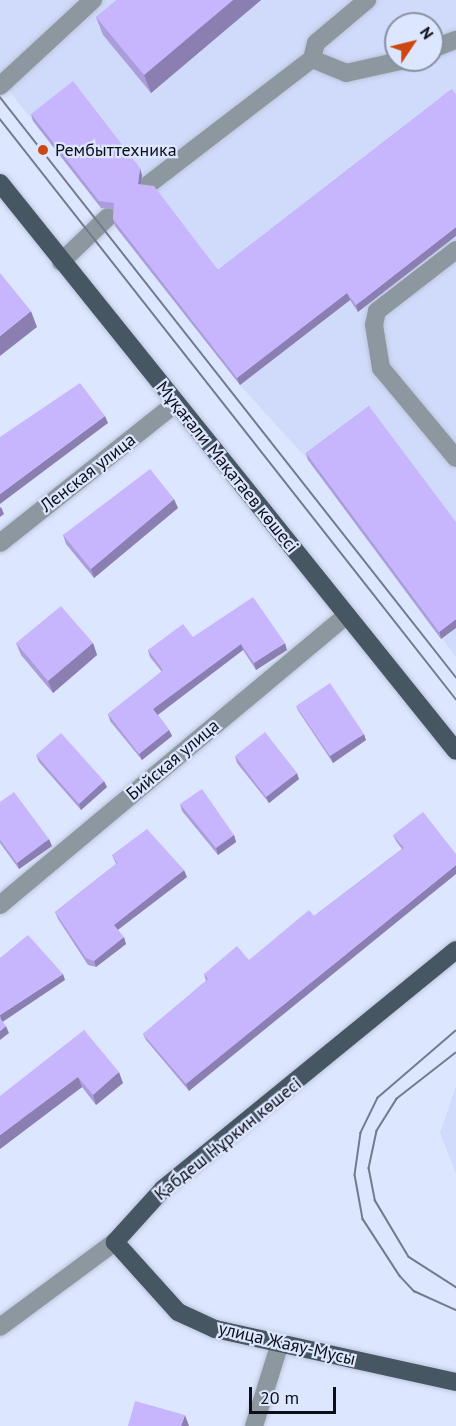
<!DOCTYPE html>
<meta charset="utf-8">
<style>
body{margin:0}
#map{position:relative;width:456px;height:1426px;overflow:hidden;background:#dde6ff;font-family:"PT Sans",sans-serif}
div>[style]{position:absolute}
.built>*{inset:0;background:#d0dbfb}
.roads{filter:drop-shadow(0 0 2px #bcc4da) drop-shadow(0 0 2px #bcc4da)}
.minor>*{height:18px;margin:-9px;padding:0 9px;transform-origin:9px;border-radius:9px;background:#8d979f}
.major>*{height:18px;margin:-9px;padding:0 9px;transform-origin:9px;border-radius:9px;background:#465663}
.tram>*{height:1.5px;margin:-0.75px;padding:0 0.75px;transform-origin:0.75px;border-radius:0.75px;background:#747a8b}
.wall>*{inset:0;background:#ab9dda}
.shaded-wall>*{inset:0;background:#8b7fb2}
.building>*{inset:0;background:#c7b6fe}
.dots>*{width:16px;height:16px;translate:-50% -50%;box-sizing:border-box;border:3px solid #dde6ff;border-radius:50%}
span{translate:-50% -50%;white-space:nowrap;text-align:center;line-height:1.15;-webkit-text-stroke:4.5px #dde6ff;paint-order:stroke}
.poi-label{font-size:18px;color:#0c0f17}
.left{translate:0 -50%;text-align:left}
.street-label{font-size:18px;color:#0c0f17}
.north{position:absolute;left:384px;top:12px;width:60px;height:60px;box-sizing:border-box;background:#dde6ff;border:2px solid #8990a2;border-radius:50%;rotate:55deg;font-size:16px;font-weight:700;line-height:24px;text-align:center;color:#0c0f17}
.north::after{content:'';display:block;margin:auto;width:21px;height:27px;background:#cd4711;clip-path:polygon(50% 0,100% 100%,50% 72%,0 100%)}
.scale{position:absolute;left:249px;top:1387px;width:87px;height:27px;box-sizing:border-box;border:3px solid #0c0f17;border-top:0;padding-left:8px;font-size:18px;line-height:21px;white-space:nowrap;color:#0c0f17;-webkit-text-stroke:4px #dde6ff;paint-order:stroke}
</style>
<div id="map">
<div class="built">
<i style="clip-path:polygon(evenodd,0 0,456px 0,456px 657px,308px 460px,240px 385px,0 79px,0 0,396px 24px,432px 24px,432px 60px,396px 60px,396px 24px)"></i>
<i style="clip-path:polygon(456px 1086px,456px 1173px,440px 1133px)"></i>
</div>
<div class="roads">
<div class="minor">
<i style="left:432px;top:49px;width:26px;rotate:-21deg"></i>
<i style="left:312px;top:59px;width:16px;rotate:-76deg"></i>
<i style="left:316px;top:43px;width:67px;rotate:-40.1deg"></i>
<i style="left:0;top:86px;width:127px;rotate:-42.8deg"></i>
<i style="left:149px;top:184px;width:205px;rotate:-37.5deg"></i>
<i style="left:312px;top:59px;width:37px;rotate:22deg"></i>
<i style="left:346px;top:73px;width:59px;rotate:-12.6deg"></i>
<i style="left:456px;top:250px;width:100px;rotate:142.3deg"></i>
<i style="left:377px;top:311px;width:14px;rotate:102deg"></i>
<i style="left:374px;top:325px;width:44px;rotate:80.8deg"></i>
<i style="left:381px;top:368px;width:117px;rotate:50.2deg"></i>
<i style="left:61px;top:262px;width:65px;rotate:-43.8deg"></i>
<i style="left:0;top:543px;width:225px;rotate:-38.5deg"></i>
<i style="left:0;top:905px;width:452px;rotate:-39.9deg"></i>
<i style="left:0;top:1327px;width:143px;rotate:-36.5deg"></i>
<i style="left:254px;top:1426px;width:87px;rotate:-72.6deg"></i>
</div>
<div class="major">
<i style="left:0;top:183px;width:728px;rotate:51.24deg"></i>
<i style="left:456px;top:950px;width:378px;rotate:140.8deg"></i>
<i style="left:163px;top:1189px;width:72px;rotate:132.2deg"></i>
<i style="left:115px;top:1242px;width:94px;rotate:48deg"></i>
<i style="left:178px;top:1312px;width:41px;rotate:24.7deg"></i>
<i style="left:215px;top:1329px;width:247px;rotate:12.4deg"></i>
</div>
</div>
<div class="tram">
<i style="left:0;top:97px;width:738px;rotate:51.83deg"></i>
<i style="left:0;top:119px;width:738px;rotate:51.83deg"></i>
<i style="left:456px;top:1031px;width:103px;rotate:139.3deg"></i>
<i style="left:378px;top:1098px;width:39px;rotate:116deg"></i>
<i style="left:361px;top:1133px;width:42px;rotate:98.1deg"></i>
<i style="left:355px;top:1175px;width:45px;rotate:79.7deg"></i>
<i style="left:363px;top:1219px;width:68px;rotate:57deg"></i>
<i style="left:400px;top:1276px;width:21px;rotate:47deg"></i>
<i style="left:414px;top:1291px;width:46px;rotate:24.3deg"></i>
<i style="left:456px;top:1053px;width:75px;rotate:142.1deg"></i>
<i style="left:397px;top:1099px;width:38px;rotate:122deg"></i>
<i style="left:377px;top:1131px;width:38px;rotate:102deg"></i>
<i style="left:369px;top:1168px;width:33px;rotate:79deg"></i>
<i style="left:375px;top:1200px;width:66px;rotate:59.2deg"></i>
<i style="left:409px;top:1257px;width:56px;rotate:32.6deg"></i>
</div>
<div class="wall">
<i style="clip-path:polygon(117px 0,261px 0,151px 93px,103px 35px,96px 17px)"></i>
<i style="clip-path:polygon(452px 89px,358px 312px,350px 300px,240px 385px,115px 226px,113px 219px,113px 209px,101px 208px,33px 121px,31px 114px,142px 175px,141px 185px,218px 270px)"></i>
<i style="clip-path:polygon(369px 406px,441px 639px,308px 460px,306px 453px)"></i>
<i style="clip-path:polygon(178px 508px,94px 578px,66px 544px,63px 535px)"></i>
<i style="clip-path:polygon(193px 637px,287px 650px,256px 670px,243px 650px,158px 715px,169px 730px,172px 736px,142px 760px,110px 721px,108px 714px,162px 672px,150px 657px,148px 650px)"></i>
<i style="clip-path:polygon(16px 643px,93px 643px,97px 655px,53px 693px,21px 655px)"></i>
<i style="clip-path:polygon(296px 706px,366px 740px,333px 763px,299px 712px)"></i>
<i style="clip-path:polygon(36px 755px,107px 787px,81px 810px,39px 762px)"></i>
<i style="clip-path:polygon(235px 756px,299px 779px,269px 803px,237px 763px)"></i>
<i style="clip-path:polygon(0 802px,52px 846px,19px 869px,0 843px)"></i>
<i style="clip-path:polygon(180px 804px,234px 835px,236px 842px,218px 855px,182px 811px)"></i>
<i style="clip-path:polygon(393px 835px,456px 854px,189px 1091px,146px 1040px,143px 1034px,206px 981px,204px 974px,249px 960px,314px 916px,402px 849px,396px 841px)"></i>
<i style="clip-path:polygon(112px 855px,187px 877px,118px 930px,126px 944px,96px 967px,88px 965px,58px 919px,55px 912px,116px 864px)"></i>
<i style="clip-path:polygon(84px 1030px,123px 1083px,96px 1105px,82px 1087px,0 1149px)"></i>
</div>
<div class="shaded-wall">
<i style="clip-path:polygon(233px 0,261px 0,151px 93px,144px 75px)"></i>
<i style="clip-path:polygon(140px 168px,142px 175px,140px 191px,138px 184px)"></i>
<i style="clip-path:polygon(456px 227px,456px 236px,358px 312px,356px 305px)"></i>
<i style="clip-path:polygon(347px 293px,350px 300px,240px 385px,237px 378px)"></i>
<i style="clip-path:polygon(31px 311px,37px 327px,0 356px,0 336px)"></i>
<i style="clip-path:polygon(105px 416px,108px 423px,0 504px,0 494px)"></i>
<i style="clip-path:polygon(174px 499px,178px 508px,94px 578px,91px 569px)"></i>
<i style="clip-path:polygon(1px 507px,4px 514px,0 517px,0 508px)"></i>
<i style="clip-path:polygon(456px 619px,456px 628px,441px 639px,439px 632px)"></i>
<i style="clip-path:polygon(93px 643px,97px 655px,53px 693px,48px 681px)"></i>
<i style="clip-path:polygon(285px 643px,287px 650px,256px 670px,254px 663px)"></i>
<i style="clip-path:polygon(241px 644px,243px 650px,156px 716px,153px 709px)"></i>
<i style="clip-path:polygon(169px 730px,172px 736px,142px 760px,139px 754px)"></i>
<i style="clip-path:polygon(364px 734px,366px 740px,333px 763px,330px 756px)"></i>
<i style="clip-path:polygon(297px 773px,299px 779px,269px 803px,266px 797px)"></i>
<i style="clip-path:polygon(104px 781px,107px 787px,81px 810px,79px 804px)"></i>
<i style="clip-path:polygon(234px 835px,236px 842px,218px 855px,216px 848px)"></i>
<i style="clip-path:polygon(49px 839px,52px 846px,19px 869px,17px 863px)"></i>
<i style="clip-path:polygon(456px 865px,456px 874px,189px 1091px,186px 1084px)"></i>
<i style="clip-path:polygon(184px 870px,187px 877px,116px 931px,114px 925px)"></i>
<i style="clip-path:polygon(124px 937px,126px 944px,96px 967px,94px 961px)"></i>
<i style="clip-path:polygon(63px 974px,65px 980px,1px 1023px,0 1015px)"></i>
<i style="clip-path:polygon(6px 1026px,9px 1033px,0 1040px,0 1031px)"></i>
<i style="clip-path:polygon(119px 1072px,123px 1083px,96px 1105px,93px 1095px)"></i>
<i style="clip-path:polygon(78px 1077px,82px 1087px,0 1149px,0 1135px)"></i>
<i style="clip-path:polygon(185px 1415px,189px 1426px,181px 1426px)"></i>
</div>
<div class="building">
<i style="clip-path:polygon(117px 0,233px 0,144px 75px,96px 17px)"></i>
<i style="clip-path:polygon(73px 81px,140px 168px,138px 184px,154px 186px,218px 270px,452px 89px,456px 94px,456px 227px,356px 305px,347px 293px,237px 378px,113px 219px,114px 203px,99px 201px,31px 114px)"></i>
<i style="clip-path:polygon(0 273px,31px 311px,0 336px)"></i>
<i style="clip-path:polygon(80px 383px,105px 416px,0 494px,0 437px)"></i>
<i style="clip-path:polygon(369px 406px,456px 522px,456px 619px,439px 632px,306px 453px)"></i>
<i style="clip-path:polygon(150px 469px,174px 499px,91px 569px,63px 535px)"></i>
<i style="clip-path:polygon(253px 597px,285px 643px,254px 663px,241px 644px,153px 709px,169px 730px,139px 754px,108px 714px,163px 670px,148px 650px,183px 624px,193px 637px)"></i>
<i style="clip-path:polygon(61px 606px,93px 643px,48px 681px,16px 643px)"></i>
<i style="clip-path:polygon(330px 683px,364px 734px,330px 756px,296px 706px)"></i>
<i style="clip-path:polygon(265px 732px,297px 773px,266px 797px,235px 756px)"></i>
<i style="clip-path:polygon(61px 733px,104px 781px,79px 804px,36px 755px)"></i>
<i style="clip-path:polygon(202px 789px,234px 835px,216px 848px,180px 804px)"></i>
<i style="clip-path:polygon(14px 792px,49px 839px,17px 863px,0 840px,0 802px)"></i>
<i style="clip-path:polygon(423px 812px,456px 854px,456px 865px,186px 1084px,143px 1034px,208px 979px,204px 974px,237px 946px,249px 960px,309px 910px,314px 916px,404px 848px,393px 835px)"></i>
<i style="clip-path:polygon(147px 829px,184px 870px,114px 925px,124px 937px,94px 961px,86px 958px,55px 912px,117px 863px,112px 855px)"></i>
<i style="clip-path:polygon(28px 935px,63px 974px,0 1015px,0 958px)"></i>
<i style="clip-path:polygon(0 1018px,6px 1026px,0 1031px)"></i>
<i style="clip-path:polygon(84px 1030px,119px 1072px,93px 1095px,78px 1077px,0 1135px,0 1096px)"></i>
<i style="clip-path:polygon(135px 1401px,185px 1415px,181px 1426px,128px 1426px)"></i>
</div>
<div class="dots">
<i style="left:43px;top:150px;background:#cd4711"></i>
</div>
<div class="poi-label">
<span class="left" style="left:55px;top:150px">Рембыттехника</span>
</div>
<div class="street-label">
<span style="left:227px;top:467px;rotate:51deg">Мұқағали Мақатаев көшесі</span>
<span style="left:88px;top:473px;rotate:-38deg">Ленская улица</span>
<span style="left:173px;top:760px;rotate:-40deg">Бийская улица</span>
<span style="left:228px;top:1139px;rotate:-39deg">Қабдеш Нұркин көшесі</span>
<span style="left:287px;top:1344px;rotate:13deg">улица Жаяу-Мусы</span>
</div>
<div class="north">N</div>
<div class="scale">20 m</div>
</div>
